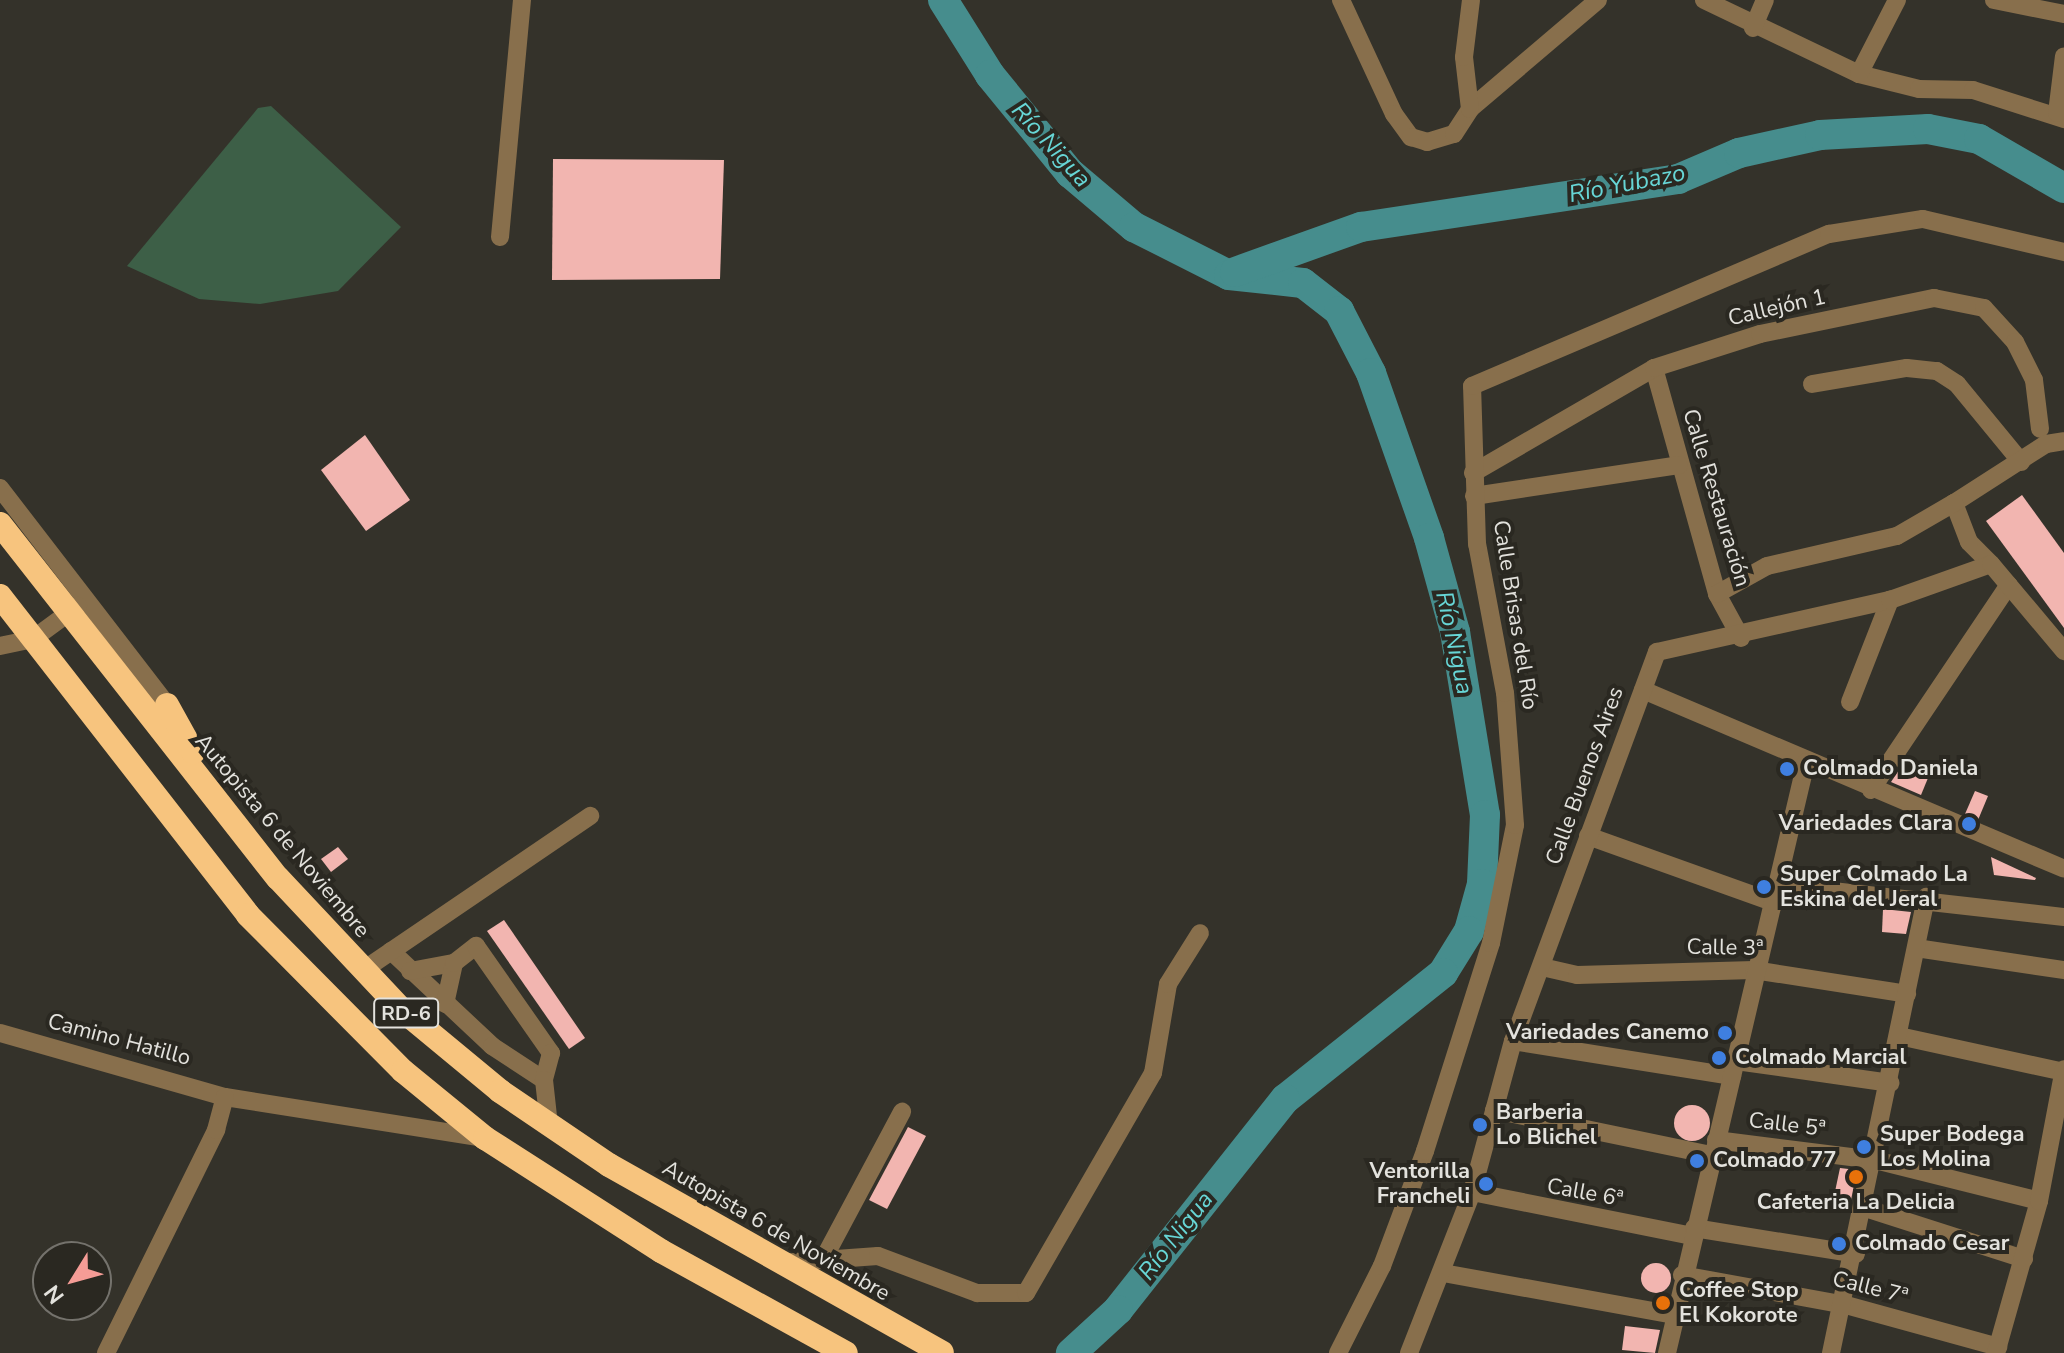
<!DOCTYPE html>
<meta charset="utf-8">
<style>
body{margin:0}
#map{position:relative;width:2064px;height:1353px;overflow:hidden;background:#34322a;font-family:"Nunito Sans",sans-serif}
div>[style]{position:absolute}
.green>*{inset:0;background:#3d5f47}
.river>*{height:30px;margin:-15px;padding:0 15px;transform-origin:15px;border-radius:15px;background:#468d8d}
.building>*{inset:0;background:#f2b5b0}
.round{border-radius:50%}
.minor>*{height:18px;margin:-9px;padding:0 9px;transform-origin:9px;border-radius:9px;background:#886f4c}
.highway>*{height:24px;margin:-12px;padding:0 12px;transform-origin:12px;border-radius:12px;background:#f7c47e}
.dots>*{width:22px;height:22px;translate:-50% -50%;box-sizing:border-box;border:4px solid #2a2821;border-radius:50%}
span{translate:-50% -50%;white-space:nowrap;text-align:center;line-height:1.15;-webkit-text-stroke:8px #2a2821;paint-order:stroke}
.shield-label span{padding:2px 6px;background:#2a2821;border:2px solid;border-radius:6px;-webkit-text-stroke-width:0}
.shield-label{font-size:20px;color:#e3e2dd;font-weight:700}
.street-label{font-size:22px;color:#e3e2dd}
.poi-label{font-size:22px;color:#e3e2dd;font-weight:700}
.left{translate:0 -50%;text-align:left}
.right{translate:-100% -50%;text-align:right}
.water-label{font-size:24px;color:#67d6d6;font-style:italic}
.north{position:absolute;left:32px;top:1241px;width:80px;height:80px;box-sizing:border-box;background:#2a2821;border:2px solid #74726c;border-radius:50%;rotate:233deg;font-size:22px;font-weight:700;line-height:32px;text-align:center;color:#e3e2dd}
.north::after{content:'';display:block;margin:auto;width:28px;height:36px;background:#f59c96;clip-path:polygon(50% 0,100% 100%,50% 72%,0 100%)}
</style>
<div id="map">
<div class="green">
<i style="clip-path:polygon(271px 106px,401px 227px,338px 291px,260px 304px,199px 299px,127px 266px,258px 108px)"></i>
</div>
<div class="river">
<i style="left:943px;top:0;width:89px;rotate:57.9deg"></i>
<i style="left:990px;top:75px;width:127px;rotate:50.8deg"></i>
<i style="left:1070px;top:173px;width:84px;rotate:40.2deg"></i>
<i style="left:1134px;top:227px;width:106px;rotate:26.8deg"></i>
<i style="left:1229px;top:275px;width:74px;rotate:6.2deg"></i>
<i style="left:1303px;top:283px;width:46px;rotate:37.9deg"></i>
<i style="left:1339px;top:311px;width:70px;rotate:62.7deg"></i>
<i style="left:1371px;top:373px;width:175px;rotate:70.6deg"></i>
<i style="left:1429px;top:538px;width:98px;rotate:74.5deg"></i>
<i style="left:1455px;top:632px;width:185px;rotate:80.7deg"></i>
<i style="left:1485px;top:815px;width:69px;rotate:92.5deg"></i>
<i style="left:1482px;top:884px;width:49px;rotate:105.5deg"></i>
<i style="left:1469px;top:931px;width:49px;rotate:121.8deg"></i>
<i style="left:1443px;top:973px;width:202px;rotate:141.4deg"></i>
<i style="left:1285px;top:1099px;width:269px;rotate:128.4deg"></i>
<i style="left:1118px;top:1310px;width:64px;rotate:137.5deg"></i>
<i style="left:1235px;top:272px;width:134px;rotate:-19.7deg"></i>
<i style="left:1361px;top:227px;width:321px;rotate:-8.6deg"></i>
<i style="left:1678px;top:179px;width:66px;rotate:-23.1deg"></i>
<i style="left:1739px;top:153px;width:83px;rotate:-12.5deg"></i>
<i style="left:1820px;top:135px;width:108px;rotate:-3.2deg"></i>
<i style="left:1928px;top:129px;width:52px;rotate:11.1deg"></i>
<i style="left:1979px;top:139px;width:98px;rotate:30deg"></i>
</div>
<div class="building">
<i style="clip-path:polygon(553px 159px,724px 160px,720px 279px,552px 280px)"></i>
<i style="clip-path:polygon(365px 435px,410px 500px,366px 531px,321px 470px)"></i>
<i style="clip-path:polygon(2022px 495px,2064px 553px,2064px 628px,1986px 521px)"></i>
<i style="clip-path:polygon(1901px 767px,1928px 778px,1921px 795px,1891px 782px)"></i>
<i style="clip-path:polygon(1975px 791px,1988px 796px,1978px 820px,1965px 814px)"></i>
<i style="clip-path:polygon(338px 847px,348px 859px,331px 872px,321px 859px)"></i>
<i style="clip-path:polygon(1991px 857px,2036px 878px,2035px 880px,1994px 875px)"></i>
<i style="clip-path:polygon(1883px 909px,1911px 912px,1906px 934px,1882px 932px)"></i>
<i style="clip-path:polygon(504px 920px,585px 1038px,569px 1049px,487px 931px)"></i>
<i class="round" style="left:1674px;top:1105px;width:36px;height:36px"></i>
<i style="clip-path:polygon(908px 1127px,926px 1136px,887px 1209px,869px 1200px)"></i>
<i style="clip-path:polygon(1840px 1168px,1857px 1170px,1850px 1205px,1833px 1201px)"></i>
<i class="round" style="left:1641px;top:1263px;width:30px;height:30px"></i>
<i style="clip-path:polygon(1625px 1326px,1660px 1330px,1655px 1353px,1622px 1350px)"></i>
</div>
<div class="minor">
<i style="left:1341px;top:0;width:126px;rotate:65.1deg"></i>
<i style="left:1394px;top:114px;width:29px;rotate:54deg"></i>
<i style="left:1411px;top:137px;width:17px;rotate:17deg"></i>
<i style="left:1427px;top:142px;width:28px;rotate:-17deg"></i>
<i style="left:1454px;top:134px;width:30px;rotate:-57deg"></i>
<i style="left:1470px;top:109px;width:168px;rotate:-40.4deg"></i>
<i style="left:1704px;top:0;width:172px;rotate:25.5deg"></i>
<i style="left:1859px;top:74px;width:62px;rotate:14deg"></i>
<i style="left:1919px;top:89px;width:54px;rotate:1.1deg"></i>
<i style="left:1973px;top:90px;width:96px;rotate:17.7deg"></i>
<i style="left:1994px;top:0;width:71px;rotate:11.3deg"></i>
<i style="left:1753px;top:28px;width:30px;rotate:-67deg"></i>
<i style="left:1859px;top:74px;width:83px;rotate:-62.8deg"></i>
<i style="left:1470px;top:109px;width:52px;rotate:-96.6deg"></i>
<i style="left:1464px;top:57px;width:57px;rotate:-83deg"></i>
<i style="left:2057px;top:113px;width:57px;rotate:-83deg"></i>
<i style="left:500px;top:237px;width:238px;rotate:-84.7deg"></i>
<i style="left:1654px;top:368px;width:235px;rotate:74.4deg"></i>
<i style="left:1717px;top:594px;width:50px;rotate:61.4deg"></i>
<i style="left:1812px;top:384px;width:96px;rotate:-9.6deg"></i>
<i style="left:1907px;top:368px;width:30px;rotate:6deg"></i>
<i style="left:1937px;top:371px;width:24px;rotate:33deg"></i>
<i style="left:1957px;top:384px;width:101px;rotate:50.6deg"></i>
<i style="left:1473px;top:473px;width:209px;rotate:-30.1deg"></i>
<i style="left:1654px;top:368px;width:111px;rotate:-17.8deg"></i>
<i style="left:1760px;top:334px;width:178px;rotate:-11.7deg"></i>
<i style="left:1934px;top:298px;width:51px;rotate:11.3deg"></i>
<i style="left:1984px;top:308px;width:46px;rotate:47.6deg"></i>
<i style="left:2015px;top:342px;width:42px;rotate:63.4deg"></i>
<i style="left:2034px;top:380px;width:49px;rotate:83deg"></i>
<i style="left:0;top:488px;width:274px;rotate:52.4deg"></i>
<i style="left:1474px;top:496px;width:207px;rotate:-8.6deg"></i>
<i style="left:1991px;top:564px;width:31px;rotate:-135deg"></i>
<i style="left:1969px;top:542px;width:42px;rotate:-111deg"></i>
<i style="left:1954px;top:503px;width:109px;rotate:-32.7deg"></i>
<i style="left:2046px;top:444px;width:18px;rotate:-9deg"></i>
<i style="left:1717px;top:594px;width:57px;rotate:-29.2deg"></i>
<i style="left:1767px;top:566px;width:133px;rotate:-13deg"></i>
<i style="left:1897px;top:536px;width:66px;rotate:-30.1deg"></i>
<i style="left:0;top:646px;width:34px;rotate:-12deg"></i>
<i style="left:33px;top:639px;width:56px;rotate:-36.3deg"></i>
<i style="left:1643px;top:690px;width:457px;rotate:23deg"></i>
<i style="left:1850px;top:702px;width:110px;rotate:-68.6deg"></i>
<i style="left:1871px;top:790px;width:247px;rotate:-56.1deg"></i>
<i style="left:1588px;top:836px;width:199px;rotate:19.7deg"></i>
<i style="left:1779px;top:885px;width:287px;rotate:6.4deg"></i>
<i style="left:1916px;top:948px;width:150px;rotate:8.5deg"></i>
<i style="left:391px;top:951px;width:139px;rotate:43.2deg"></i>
<i style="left:492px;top:1046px;width:62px;rotate:33.2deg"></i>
<i style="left:1542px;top:967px;width:36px;rotate:13deg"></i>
<i style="left:1577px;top:975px;width:177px;rotate:-1.6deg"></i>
<i style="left:1754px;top:970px;width:155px;rotate:8.9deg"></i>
<i style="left:362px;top:971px;width:276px;rotate:-34.2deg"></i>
<i style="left:410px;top:971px;width:45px;rotate:-10.3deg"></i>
<i style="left:445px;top:1004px;width:42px;rotate:-77.6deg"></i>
<i style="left:454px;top:963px;width:28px;rotate:-38deg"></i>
<i style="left:476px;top:946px;width:131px;rotate:55deg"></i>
<i style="left:551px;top:1053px;width:28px;rotate:105deg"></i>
<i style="left:544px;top:1080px;width:45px;rotate:83.7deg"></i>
<i style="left:0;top:1033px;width:234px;rotate:15.9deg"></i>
<i style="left:225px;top:1097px;width:263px;rotate:9deg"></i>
<i style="left:1899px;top:1036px;width:169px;rotate:12.3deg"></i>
<i style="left:1513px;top:1041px;width:222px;rotate:9.1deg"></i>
<i style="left:1736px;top:1061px;width:156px;rotate:8.1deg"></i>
<i style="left:1494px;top:1110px;width:223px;rotate:11.7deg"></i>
<i style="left:1716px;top:1140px;width:160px;rotate:7.2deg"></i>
<i style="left:1875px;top:1160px;width:169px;rotate:14deg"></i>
<i style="left:1472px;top:1192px;width:224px;rotate:11.3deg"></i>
<i style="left:1865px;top:1208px;width:167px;rotate:17.8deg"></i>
<i style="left:1694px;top:1228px;width:164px;rotate:9.1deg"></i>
<i style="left:824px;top:1258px;width:166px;rotate:-61.9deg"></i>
<i style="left:780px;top:1263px;width:98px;rotate:-4.1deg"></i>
<i style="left:878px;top:1256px;width:106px;rotate:20.5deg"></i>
<i style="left:977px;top:1293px;width:49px"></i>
<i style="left:1026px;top:1293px;width:254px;rotate:-60deg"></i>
<i style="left:1153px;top:1073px;width:90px;rotate:-80.4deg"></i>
<i style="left:1168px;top:984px;width:60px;rotate:-57.9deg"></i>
<i style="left:1443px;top:1273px;width:236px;rotate:10.3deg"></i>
<i style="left:1682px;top:1275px;width:167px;rotate:10.4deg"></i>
<i style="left:1846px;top:1305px;width:158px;rotate:15.4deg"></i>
<i style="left:106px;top:1353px;width:249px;rotate:-63.7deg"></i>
<i style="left:216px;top:1130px;width:34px;rotate:-75deg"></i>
<i style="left:1338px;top:1353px;width:97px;rotate:-63.2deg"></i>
<i style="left:1382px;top:1266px;width:123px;rotate:-69.5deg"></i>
<i style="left:1425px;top:1151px;width:218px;rotate:-72.4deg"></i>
<i style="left:1491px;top:943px;width:120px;rotate:-78.5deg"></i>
<i style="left:1515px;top:825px;width:132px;rotate:-94.3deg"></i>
<i style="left:1505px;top:693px;width:152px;rotate:-100.6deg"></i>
<i style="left:1477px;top:544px;width:158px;rotate:-91.8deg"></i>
<i style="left:1472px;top:386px;width:388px;rotate:-23.1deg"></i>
<i style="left:1829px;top:234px;width:95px;rotate:-9.1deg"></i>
<i style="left:1923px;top:219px;width:145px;rotate:13.2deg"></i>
<i style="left:1409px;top:1353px;width:173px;rotate:-68.6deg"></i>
<i style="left:1472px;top:1192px;width:156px;rotate:-74.8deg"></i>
<i style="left:1513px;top:1041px;width:415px;rotate:-69.7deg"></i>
<i style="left:1657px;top:652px;width:239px;rotate:-12.6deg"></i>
<i style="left:1890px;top:600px;width:107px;rotate:-19.6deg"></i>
<i style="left:1991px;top:564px;width:114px;rotate:50deg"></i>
<i style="left:1667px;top:1353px;width:607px;rotate:-76.76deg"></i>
<i style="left:1831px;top:1353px;width:466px;rotate:-78.2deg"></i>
<i style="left:1996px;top:1353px;width:158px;rotate:-74.2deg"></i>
<i style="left:2039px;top:1201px;width:134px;rotate:-79.3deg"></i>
</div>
<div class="highway">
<i style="left:0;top:524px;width:450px;rotate:51.9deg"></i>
<i style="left:278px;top:878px;width:180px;rotate:46.8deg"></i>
<i style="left:401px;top:1009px;width:129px;rotate:39.6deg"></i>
<i style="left:500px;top:1091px;width:132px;rotate:34.2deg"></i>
<i style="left:609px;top:1165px;width:382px;rotate:29.4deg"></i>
<i style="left:0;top:596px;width:404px;rotate:52.1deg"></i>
<i style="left:248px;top:915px;width:220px;rotate:45.2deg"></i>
<i style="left:403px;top:1071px;width:106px;rotate:39.3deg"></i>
<i style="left:485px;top:1138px;width:209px;rotate:32.7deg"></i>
<i style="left:661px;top:1251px;width:211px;rotate:28.9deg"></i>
<i style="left:167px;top:705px;width:54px;rotate:61deg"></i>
</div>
<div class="dots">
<i style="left:1787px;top:769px;background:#3f7fe0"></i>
<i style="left:1969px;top:824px;background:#3f7fe0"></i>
<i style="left:1764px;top:887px;background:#3f7fe0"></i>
<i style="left:1725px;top:1033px;background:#3f7fe0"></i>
<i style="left:1719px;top:1058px;background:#3f7fe0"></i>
<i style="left:1480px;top:1125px;background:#3f7fe0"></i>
<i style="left:1864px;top:1147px;background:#3f7fe0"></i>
<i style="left:1697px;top:1161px;background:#3f7fe0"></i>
<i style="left:1856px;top:1177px;background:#e8710a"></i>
<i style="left:1486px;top:1184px;background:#3f7fe0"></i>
<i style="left:1839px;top:1244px;background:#3f7fe0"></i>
<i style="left:1663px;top:1303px;background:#e8710a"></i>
</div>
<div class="shield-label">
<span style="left:406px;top:1013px">RD-6</span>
</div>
<div class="street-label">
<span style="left:1777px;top:308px;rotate:-13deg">Callejón 1</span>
<span style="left:1716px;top:498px;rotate:73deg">Calle Restauración</span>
<span style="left:1515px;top:615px;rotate:81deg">Calle Brisas del Río</span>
<span style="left:1585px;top:776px;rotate:-70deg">Calle Buenos Aires</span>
<span style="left:282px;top:836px;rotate:50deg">Autopista 6 de Noviembre</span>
<span style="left:1725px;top:948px;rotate:1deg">Calle 3ª</span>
<span style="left:119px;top:1040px;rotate:15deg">Camino Hatillo</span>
<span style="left:1787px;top:1125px;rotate:7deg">Calle 5ª</span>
<span style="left:1585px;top:1193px;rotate:10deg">Calle 6ª</span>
<span style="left:776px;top:1231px;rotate:30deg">Autopista 6 de Noviembre</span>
<span style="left:1870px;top:1288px;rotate:14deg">Calle 7ª</span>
</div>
<div class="poi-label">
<span class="left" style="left:1803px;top:769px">Colmado Daniela</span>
<span class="right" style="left:1953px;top:824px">Variedades Clara</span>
<span class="left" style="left:1780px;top:887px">Super Colmado La<br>Eskina del Jeral</span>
<span class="right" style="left:1709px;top:1033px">Variedades Canemo</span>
<span class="left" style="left:1735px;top:1058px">Colmado Marcial</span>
<span class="left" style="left:1496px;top:1125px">Barberia<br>Lo Blichel</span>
<span class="left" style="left:1880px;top:1147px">Super Bodega<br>Los Molina</span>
<span class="left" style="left:1713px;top:1161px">Colmado 77</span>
<span class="right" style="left:1470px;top:1184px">Ventorilla<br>Francheli</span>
<span style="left:1856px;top:1203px">Cafeteria La Delicia</span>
<span class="left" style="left:1855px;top:1244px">Colmado Cesar</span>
<span class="left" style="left:1679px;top:1303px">Coffee Stop<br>El Kokorote</span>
</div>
<div class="water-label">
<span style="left:1051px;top:145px;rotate:48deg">Río Nigua</span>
<span style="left:1627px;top:184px;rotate:-11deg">Río Yubazo</span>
<span style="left:1454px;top:643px;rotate:78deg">Río Nigua</span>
<span style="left:1176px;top:1236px;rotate:-52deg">Río Nigua</span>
</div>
<div class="north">N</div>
</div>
